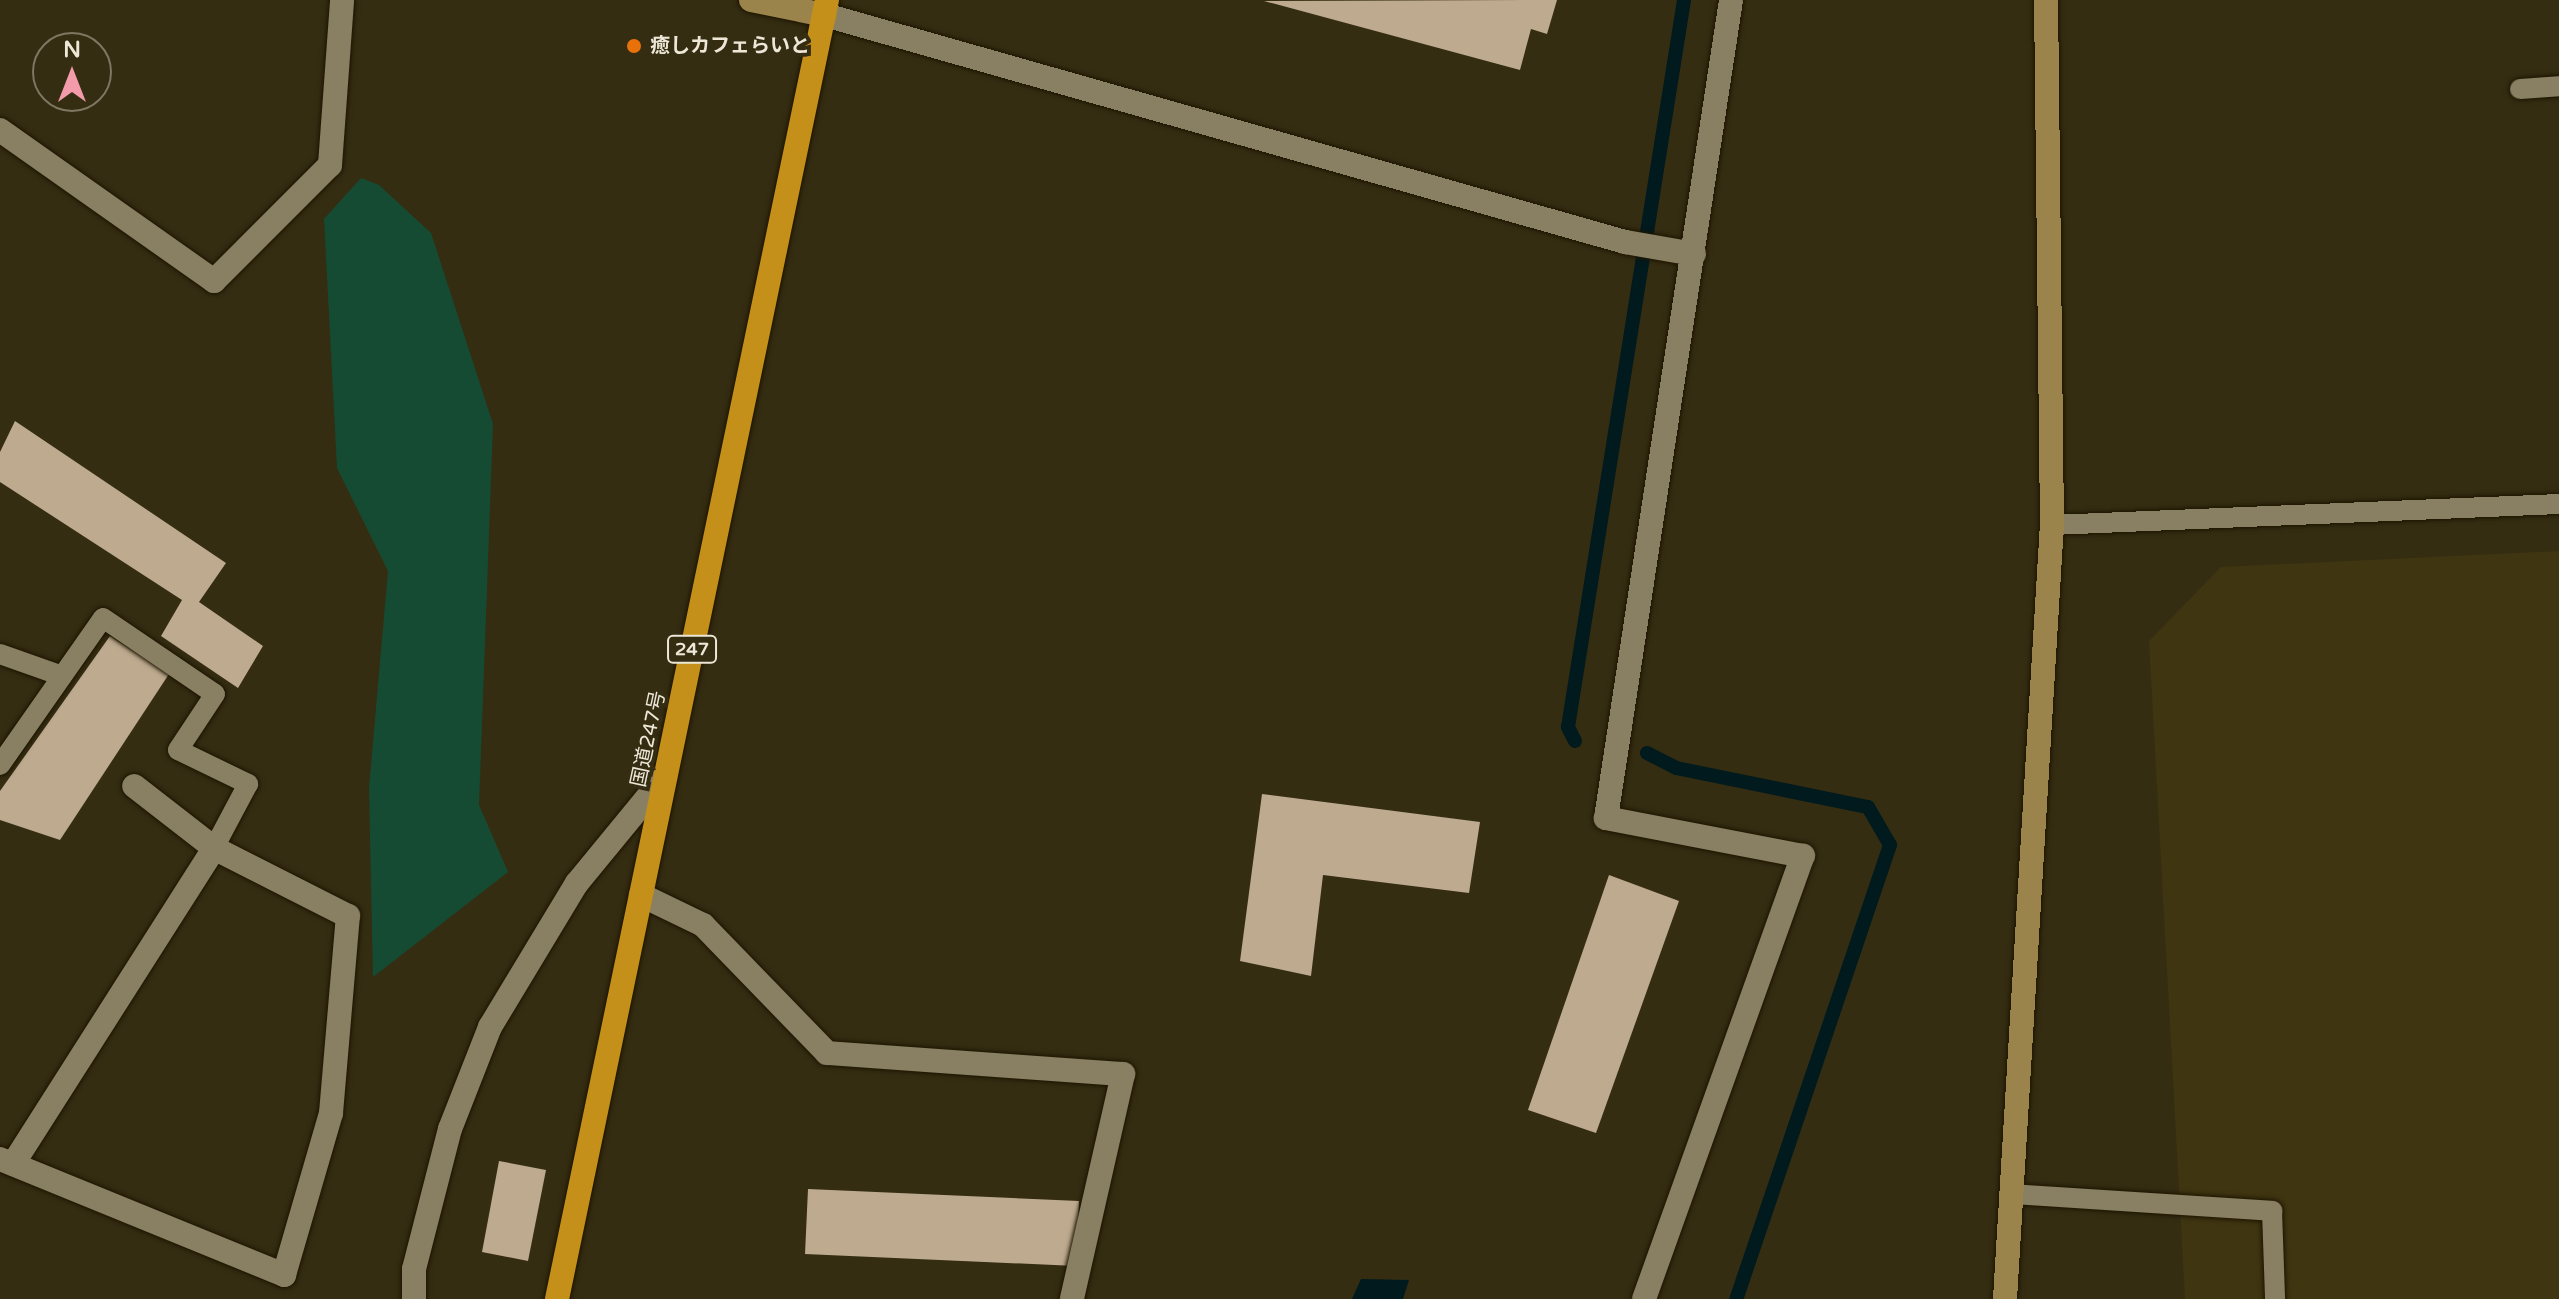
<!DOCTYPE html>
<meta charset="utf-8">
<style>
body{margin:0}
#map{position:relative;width:2559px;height:1299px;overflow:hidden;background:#352d12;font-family:"Varela Round","Noto Sans JP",sans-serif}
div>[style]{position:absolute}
.built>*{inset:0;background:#3f3511}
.green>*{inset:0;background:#164b33}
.water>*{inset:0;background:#001a1e}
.stream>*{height:14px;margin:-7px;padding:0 7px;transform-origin:7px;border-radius:7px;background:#001a1e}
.building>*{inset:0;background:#bdaa8f}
.roads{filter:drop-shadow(0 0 2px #1d1500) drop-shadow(0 0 2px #1d1500)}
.lane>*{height:20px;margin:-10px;padding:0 10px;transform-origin:10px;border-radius:10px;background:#897f62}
.street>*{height:24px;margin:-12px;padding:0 12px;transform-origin:12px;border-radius:12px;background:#897f62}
.secondary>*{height:24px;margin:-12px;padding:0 12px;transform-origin:12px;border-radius:12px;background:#9b844c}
.highway>*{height:24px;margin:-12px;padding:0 12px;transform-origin:12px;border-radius:12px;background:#c49019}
.dots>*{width:22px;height:22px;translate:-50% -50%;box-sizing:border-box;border:4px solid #352d12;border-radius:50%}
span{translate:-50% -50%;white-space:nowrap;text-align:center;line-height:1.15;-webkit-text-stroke:8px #352d12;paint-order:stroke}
.shield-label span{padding:2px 6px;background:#352d12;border:2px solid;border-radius:6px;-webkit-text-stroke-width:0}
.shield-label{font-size:18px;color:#ece7d7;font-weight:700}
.poi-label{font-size:20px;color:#ece7d7;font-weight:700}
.left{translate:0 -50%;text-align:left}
.street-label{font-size:20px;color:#ece7d7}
.north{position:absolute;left:32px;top:32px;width:80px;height:80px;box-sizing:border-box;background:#352d12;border:2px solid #7e7761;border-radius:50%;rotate:0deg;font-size:22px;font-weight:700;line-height:32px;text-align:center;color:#ece7d7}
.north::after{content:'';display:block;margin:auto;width:28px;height:36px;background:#f39aab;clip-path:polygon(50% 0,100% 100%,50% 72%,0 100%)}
</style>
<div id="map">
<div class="built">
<i style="clip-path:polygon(2559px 551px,2559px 1299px,2185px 1299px,2149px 641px,2221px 567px)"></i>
</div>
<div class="green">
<i style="clip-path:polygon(361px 178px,379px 185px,431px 233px,493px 424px,479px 805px,508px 872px,373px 977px,369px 788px,388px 571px,337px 468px,324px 219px)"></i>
</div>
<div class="water">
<i style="clip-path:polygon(1361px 1279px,1409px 1280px,1403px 1299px,1352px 1299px)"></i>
</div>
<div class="stream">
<i style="left:1575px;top:741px;width:16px;rotate:-117deg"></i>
<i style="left:1568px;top:727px;width:736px;rotate:-80.93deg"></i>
<i style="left:1647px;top:753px;width:33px;rotate:27deg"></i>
<i style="left:1676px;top:768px;width:196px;rotate:11.5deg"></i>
<i style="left:1868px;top:807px;width:44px;rotate:59.9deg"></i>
<i style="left:1890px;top:845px;width:479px;rotate:108.7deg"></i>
</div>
<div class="building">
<i style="clip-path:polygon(1557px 0,1547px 34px,1531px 29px,1520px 70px,1264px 1px)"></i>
<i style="clip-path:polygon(15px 421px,226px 563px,199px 602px,263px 646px,238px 688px,161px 636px,182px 600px,0 482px,0 452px)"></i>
<i style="clip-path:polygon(110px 636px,169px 674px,60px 840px,0 820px,0 791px)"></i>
<i style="clip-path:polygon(1262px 794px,1480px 822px,1469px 893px,1323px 875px,1311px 976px,1240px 961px)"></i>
<i style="clip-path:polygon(1609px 875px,1679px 901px,1596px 1133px,1528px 1110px)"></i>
<i style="clip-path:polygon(499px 1161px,546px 1170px,528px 1261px,482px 1252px)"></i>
<i style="clip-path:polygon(808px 1189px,1079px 1201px,1076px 1266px,805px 1254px)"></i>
</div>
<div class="roads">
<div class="lane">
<i style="left:2520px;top:89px;width:39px;rotate:-4deg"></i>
<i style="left:2052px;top:525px;width:507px;rotate:-2.37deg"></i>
<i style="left:0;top:654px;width:66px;rotate:19.5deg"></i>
<i style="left:0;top:765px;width:179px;rotate:-55deg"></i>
<i style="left:103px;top:618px;width:135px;rotate:34.2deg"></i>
<i style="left:215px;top:694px;width:67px;rotate:123.5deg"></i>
<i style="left:178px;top:750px;width:78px;rotate:25.9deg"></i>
<i style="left:248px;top:784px;width:72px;rotate:118deg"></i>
<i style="left:2012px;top:1194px;width:261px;rotate:3.7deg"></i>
<i style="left:2272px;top:1211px;width:88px;rotate:88deg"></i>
</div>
<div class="street">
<i style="left:825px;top:15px;width:832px;rotate:15.84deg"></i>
<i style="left:1625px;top:242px;width:70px;rotate:9.9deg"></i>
<i style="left:0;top:130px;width:262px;rotate:35.2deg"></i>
<i style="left:214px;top:281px;width:164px;rotate:-45deg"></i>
<i style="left:330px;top:165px;width:165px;rotate:-85.8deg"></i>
<i style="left:641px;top:895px;width:69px;rotate:25.8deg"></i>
<i style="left:703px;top:925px;width:178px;rotate:45.9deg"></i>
<i style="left:827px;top:1053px;width:297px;rotate:4.1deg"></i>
<i style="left:1123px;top:1074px;width:231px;rotate:102.8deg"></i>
<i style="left:0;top:1159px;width:307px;rotate:22.2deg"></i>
<i style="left:284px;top:1275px;width:169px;rotate:-73.8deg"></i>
<i style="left:331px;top:1113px;width:198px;rotate:-85.1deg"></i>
<i style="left:348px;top:916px;width:150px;rotate:-153.1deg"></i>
<i style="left:214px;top:848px;width:101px;rotate:-142.2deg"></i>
<i style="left:13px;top:1164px;width:375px;rotate:-57.5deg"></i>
<i style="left:414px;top:1299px;width:30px;rotate:-90deg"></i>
<i style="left:414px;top:1269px;width:145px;rotate:-75.6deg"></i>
<i style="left:450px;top:1129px;width:110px;rotate:-68.6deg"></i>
<i style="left:490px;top:1027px;width:168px;rotate:-58.9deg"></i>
<i style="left:577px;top:883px;width:139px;rotate:-50.6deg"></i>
<i style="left:1644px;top:1299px;width:471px;rotate:-70.3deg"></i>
<i style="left:1803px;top:856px;width:201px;rotate:-169.1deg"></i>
<i style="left:1606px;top:818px;width:827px;rotate:-81.31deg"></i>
</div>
<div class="secondary">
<i style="left:751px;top:0;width:76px;rotate:11.5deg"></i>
<i style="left:2005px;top:1299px;width:775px;rotate:-86.53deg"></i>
<i style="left:2052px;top:525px;width:525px;rotate:-90.65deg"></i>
</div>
<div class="highway">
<i style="left:557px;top:1299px;width:1327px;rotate:-78.26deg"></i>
</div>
</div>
<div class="dots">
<i style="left:634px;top:46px;background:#e8710a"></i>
</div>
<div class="shield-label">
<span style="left:692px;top:649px">247</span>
</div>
<div class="poi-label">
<span class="left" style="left:650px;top:46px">癒しカフェらいと</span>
</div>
<div class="street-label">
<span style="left:649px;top:739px;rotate:-78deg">国道247号</span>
</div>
<div class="north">N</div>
</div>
